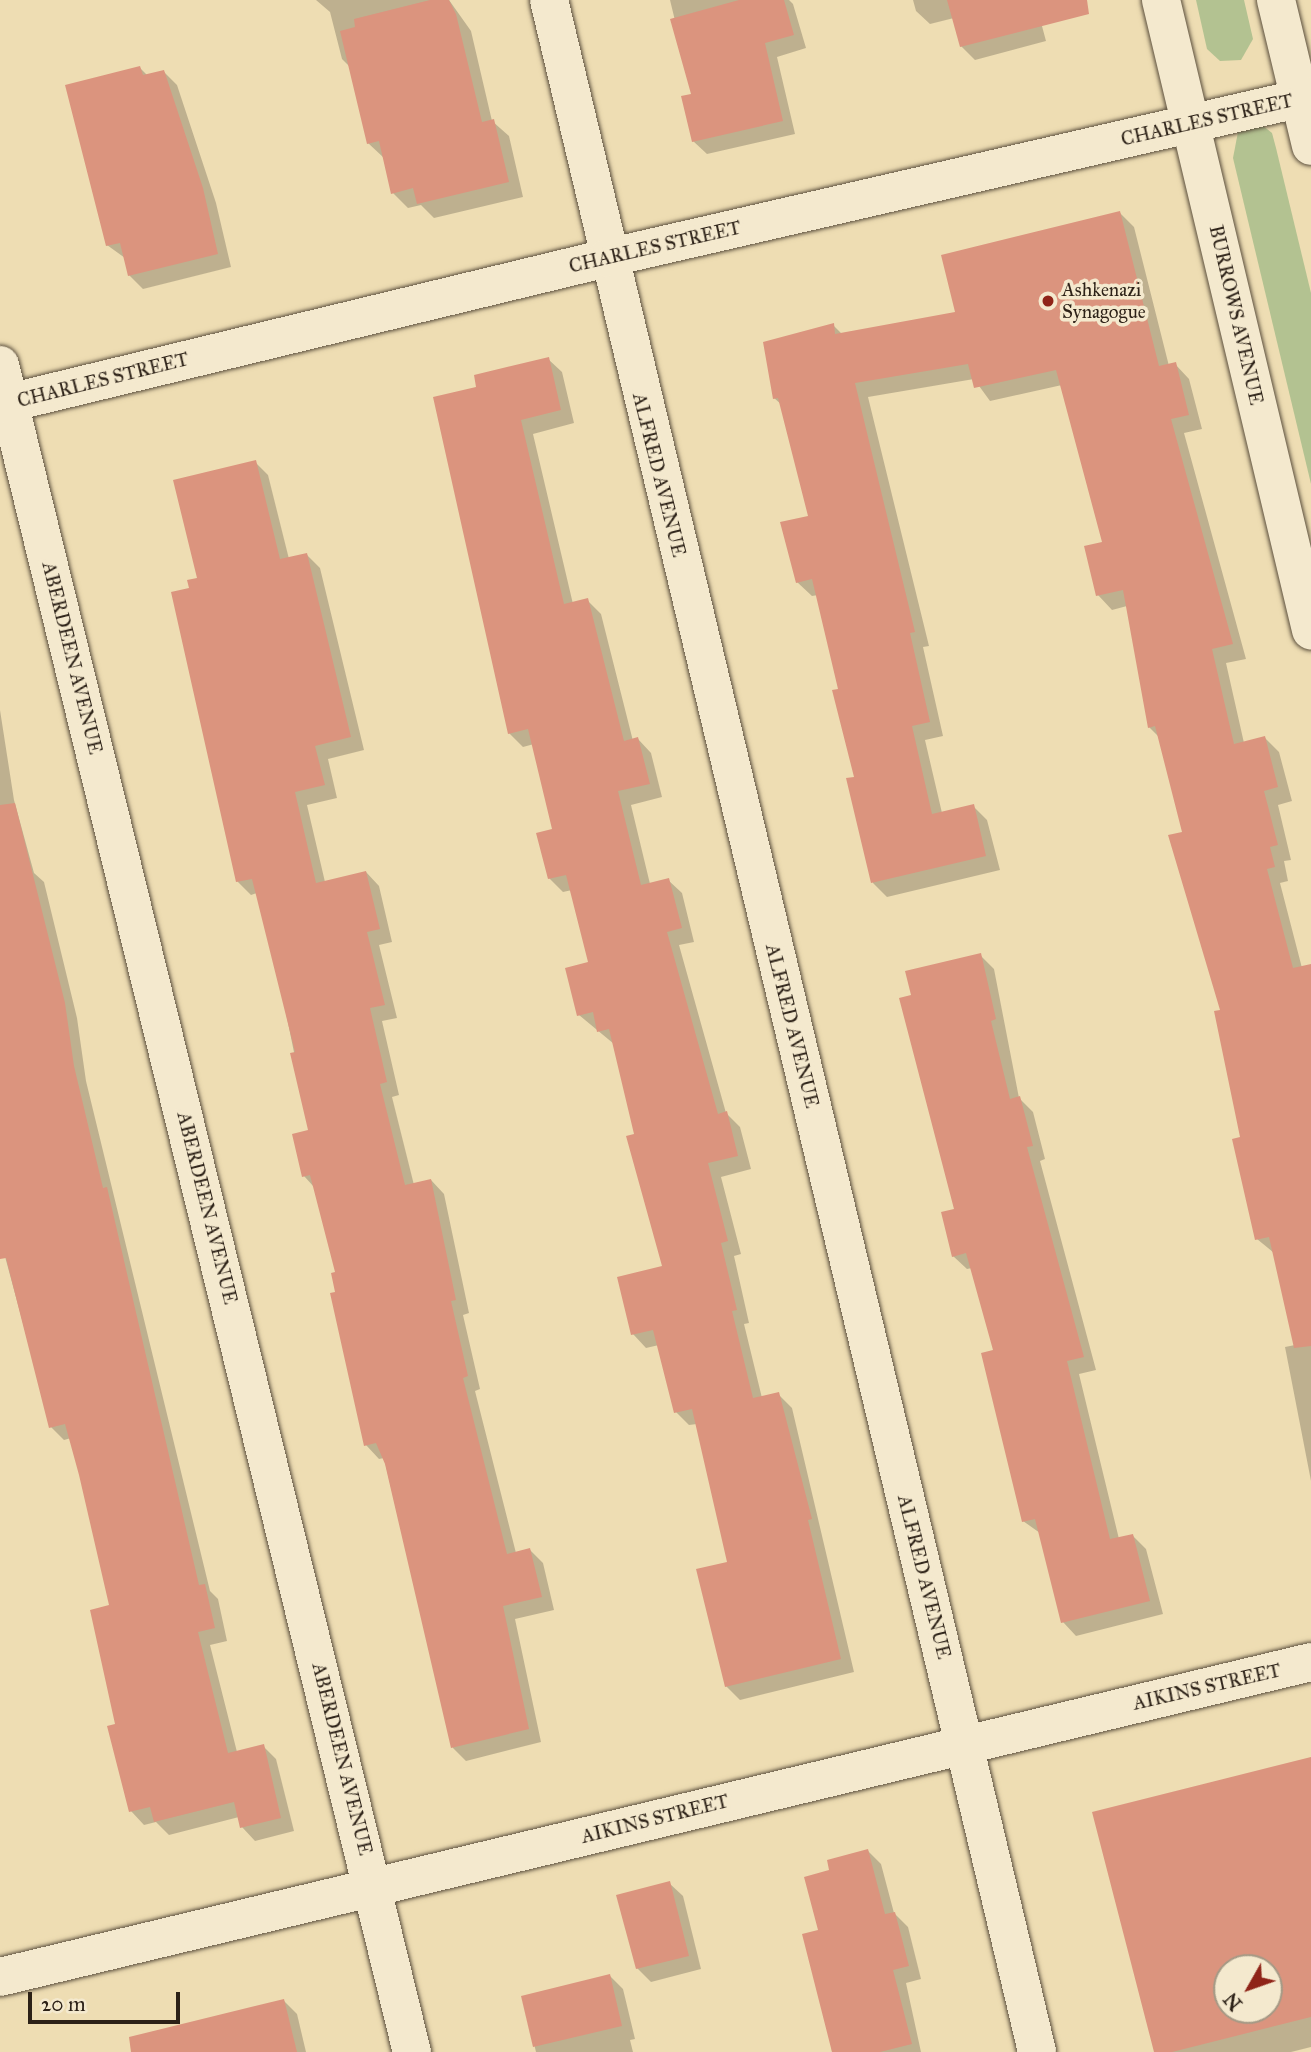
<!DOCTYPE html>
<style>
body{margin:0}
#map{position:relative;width:1311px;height:2052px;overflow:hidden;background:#eeddb3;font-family:"IM FELL Great Primer",serif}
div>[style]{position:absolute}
.green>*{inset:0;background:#b3c291}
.shadow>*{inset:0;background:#0003}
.building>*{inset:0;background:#db947e}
.roads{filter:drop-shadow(0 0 2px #5c503e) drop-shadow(0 0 2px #5c503e)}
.minor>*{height:38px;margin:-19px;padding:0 19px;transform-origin:19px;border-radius:19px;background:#f4e9ce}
.dots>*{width:19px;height:19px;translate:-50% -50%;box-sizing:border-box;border:4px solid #f4e9ce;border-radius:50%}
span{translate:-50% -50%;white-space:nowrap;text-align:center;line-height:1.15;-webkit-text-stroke:7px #f4e9ce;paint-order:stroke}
.street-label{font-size:19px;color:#2c2117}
.poi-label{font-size:19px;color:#2c2117}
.left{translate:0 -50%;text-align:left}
.north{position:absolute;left:1213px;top:1954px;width:70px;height:70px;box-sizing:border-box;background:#f4e9ce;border:2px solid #a49985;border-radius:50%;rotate:230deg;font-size:19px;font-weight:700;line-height:28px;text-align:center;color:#2c2117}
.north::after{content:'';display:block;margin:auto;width:24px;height:32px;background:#8f2418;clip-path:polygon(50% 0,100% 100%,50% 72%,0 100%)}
.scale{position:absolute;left:28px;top:1992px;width:152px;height:32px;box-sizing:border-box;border:4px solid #2c2117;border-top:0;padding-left:9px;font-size:21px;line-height:24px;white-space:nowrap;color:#2c2117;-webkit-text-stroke:5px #f4e9ce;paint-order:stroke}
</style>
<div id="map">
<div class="green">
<i style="clip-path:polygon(1196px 0,1244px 0,1253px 39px,1241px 60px,1220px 61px,1207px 49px)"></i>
<i style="clip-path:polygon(1262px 125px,1272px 133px,1276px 148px,1311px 293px,1311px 484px,1233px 158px,1238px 132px)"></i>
</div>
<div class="shadow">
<i style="clip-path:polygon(316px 0,449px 0,471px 31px,492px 121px,509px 136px,523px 197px,434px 218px,421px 205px,408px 208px,393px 193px,384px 158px,368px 143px,350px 67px,342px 59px,330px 12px)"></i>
<i style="clip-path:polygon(670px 0,789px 0,793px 4px,806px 48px,777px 57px,795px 134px,707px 154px,693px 141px,693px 95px)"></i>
<i style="clip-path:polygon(913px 0,1035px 0,1046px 41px,975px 60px,961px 46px,954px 18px,930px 24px,916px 11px)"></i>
<i style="clip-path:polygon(140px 68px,148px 76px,164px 72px,177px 85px,216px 203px,231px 267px,143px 289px,129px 275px,125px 258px,107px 245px)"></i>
<i style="clip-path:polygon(1120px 213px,1134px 227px,1169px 366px,1175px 364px,1189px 379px,1202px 429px,1184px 433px,1246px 659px,1226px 663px,1244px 743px,1265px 738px,1279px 752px,1292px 801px,1278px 805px,1291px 860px,1284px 861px,1288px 881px,1280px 883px,1302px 968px,1311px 965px,1311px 1481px,1285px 1347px,1295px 1345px,1274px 1253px,1257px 1239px,1222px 1011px,1184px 833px,1159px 737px,1149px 727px,1127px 606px,1112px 610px,1098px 595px,1105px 543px,1062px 385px,990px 401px,974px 379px,868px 397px,929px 646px,923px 647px,943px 736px,925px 740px,942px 813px,973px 806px,987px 820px,1000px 870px,887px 897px,873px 883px,840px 690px,818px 595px,812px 596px,797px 582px,810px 517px,782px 405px,774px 398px,833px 325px,842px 334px,957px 313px)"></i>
<i style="clip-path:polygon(548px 359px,562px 372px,574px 423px,533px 434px,573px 604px,587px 600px,601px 614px,633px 741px,638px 739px,651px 753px,662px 797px,631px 805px,650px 884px,668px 880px,682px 893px,694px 942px,679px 945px,726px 1113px,740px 1127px,751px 1169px,721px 1177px,741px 1254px,734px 1256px,749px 1323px,744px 1324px,762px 1398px,778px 1394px,792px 1408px,854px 1672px,740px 1700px,726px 1686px,729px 1563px,697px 1424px,689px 1425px,676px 1412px,659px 1345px,646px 1348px,633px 1334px,664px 1268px,636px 1135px,614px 1044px,579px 1015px,590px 963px,572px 890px,563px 892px,549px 878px,554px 830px,534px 744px,523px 747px,509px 733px,479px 388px)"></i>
<i style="clip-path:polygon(255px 462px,268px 475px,289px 559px,307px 555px,320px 568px,364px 750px,328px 759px,337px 798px,307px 805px,325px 882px,366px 872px,379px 886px,392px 942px,379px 945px,397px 1018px,382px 1021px,399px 1095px,392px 1097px,414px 1185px,431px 1180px,444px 1194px,469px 1313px,463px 1315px,480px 1389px,475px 1391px,516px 1553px,530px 1550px,543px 1563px,554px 1610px,515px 1619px,541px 1742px,466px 1761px,453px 1748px,384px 1458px,379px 1459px,366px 1445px,337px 1274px,314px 1187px,304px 1176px,310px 1131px,274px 954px,257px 893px,251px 895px,237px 881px,191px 590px)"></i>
<i style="clip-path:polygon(0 710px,14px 800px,34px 873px,44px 882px,77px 1018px,86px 1081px,210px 1591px,218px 1599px,227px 1641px,210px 1645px,237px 1752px,263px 1746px,276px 1759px,294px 1831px,255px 1841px,242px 1827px,239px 1817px,169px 1835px,156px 1822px,144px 1825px,131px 1811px,117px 1726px,111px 1607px,71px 1438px,64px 1440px,51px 1427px,0 1238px)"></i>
<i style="clip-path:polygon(980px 955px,994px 969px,1019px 1098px,1033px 1112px,1045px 1159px,1040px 1161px,1096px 1370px,1079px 1374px,1119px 1539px,1133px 1536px,1146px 1549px,1163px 1614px,1076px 1636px,1063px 1622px,1040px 1533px,1023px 1521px,996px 1351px,972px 1268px,967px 1269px,953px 1256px,957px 1210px,913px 996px)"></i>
<i style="clip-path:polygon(evenodd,1311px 1759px,1311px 2047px,1291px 2052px,1155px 2052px,1311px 1759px,1227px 1968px,1269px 1968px,1269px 2010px,1227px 2010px,1227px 1968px)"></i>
<i style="clip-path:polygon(868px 1851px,881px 1864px,894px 1913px,908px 1927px,921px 1979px,906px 1983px,921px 2052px,832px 2052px,820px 1931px,832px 1871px)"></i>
<i style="clip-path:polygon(669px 1883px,683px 1896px,701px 1969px,651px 1982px,637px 1968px)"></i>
<i style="clip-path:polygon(610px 1976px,623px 1989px,635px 2039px,630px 2040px,633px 2052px,536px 2052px,523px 1997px)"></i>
<i style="clip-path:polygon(284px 2001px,297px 2014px,306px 2052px,174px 2052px)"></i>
</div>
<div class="building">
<i style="clip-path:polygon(430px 0,449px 0,456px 14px,482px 122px,494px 119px,509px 182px,417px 204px,413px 188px,391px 194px,379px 141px,367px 144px,340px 31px,355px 27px,354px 19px)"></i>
<i style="clip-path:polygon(739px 0,784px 0,794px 35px,765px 43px,783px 121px,692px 142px,681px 96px,691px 94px,670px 19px)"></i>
<i style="clip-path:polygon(947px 0,1087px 0,1089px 14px,960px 47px)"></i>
<i style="clip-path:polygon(140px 66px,143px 75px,164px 70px,203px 188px,218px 254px,128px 276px,120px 243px,106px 246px,65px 85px)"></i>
<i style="clip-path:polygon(1120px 211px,1159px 366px,1176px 362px,1189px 415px,1171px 419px,1233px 644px,1212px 649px,1234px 744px,1265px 736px,1278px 787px,1264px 791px,1278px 845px,1270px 847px,1275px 867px,1267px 869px,1293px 968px,1311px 964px,1311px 1346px,1294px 1348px,1269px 1237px,1255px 1240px,1232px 1139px,1240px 1137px,1214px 1011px,1220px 1010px,1168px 835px,1182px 832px,1155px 726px,1148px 728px,1123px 590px,1096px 596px,1084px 546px,1102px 542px,1056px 370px,974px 388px,968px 364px,855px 383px,915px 632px,910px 633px,930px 722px,912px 726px,932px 814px,974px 804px,986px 856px,871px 883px,846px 778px,854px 777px,832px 690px,838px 689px,812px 579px,796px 583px,780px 522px,808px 516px,778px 398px,773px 399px,763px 342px,834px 323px,835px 334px,955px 312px,941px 255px)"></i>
<i style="clip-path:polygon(549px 357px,561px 410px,521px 420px,564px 604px,588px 598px,624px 741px,638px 737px,650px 784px,618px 791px,641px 885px,669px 878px,682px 928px,667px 932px,718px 1114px,727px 1111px,738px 1156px,708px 1163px,728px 1241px,721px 1243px,737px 1310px,732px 1311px,753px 1398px,779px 1392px,812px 1519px,808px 1520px,841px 1659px,725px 1687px,696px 1569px,727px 1562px,692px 1409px,674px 1413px,653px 1330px,631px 1335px,617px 1277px,662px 1266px,626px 1136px,634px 1134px,609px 1029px,597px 1032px,593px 1012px,577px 1016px,565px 968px,588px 962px,566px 875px,548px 879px,536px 833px,552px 829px,528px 729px,508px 734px,433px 397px,476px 387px,474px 375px)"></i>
<i style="clip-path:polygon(256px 460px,280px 559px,307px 553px,351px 737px,315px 746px,325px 785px,295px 792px,316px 883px,366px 871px,380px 929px,367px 932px,385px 1005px,370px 1008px,387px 1082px,380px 1084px,405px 1185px,431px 1179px,456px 1300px,451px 1301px,468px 1376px,463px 1378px,507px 1554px,530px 1548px,542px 1597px,503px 1606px,529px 1729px,451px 1748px,385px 1464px,376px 1443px,364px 1446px,330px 1293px,335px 1292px,331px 1273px,335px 1272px,310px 1175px,302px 1177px,292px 1134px,308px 1130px,290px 1053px,295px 1052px,252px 879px,236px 882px,171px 592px,189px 588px,187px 580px,197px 578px,173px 480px)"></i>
<i style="clip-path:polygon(15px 803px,65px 1003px,74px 1066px,103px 1188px,107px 1187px,199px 1585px,205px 1584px,215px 1628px,198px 1632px,228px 1753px,264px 1744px,281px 1818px,240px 1828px,234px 1802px,154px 1822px,150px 1807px,129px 1812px,107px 1726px,115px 1724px,90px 1610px,109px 1605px,79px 1475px,65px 1424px,49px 1428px,6px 1258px,0 1259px,0 805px)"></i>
<i style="clip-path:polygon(981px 953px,996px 1019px,991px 1021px,1010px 1099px,1020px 1096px,1033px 1146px,1027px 1147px,1084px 1357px,1067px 1361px,1110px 1539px,1133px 1534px,1150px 1601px,1061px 1623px,1035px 1519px,1022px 1522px,981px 1353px,993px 1350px,966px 1253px,952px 1257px,941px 1212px,954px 1209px,899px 998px,911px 995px,905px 971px)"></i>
<i style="clip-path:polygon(evenodd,1311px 1757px,1311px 2017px,1172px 2052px,1154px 2052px,1092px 1812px,1311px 1757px,1227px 1968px,1269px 1968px,1269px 2010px,1227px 2010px,1227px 1968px)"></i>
<i style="clip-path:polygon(868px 1849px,885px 1914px,895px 1912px,909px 1966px,893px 1970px,912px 2044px,880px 2052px,832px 2052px,802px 1934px,818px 1930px,804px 1877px,829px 1870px,827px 1860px)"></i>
<i style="clip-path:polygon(670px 1881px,689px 1956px,636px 1969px,616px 1895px)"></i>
<i style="clip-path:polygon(610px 1974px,622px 2026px,533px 2047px,521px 1996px)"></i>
<i style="clip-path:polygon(284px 1999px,297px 2052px,131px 2052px,129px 2037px)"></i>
</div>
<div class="roads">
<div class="minor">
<i style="left:549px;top:0;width:2109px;rotate:76.62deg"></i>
<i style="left:1161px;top:0;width:648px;rotate:76.61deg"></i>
<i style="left:1276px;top:0;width:150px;rotate:76.5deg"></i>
<i style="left:0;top:365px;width:1737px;rotate:76.28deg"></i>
<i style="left:0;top:405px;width:625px;rotate:-13.61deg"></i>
<i style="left:607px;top:258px;width:722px;rotate:-12.96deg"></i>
<i style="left:0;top:1977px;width:1348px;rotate:-13.51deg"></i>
</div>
</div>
<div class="dots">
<i style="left:1048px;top:301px;background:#8f2418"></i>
</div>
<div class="street-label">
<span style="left:1207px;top:120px;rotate:-13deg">CHARLES STREET</span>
<span style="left:655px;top:247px;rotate:-13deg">CHARLES STREET</span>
<span style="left:1236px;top:315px;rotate:77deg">BURROWS AVENUE</span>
<span style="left:103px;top:380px;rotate:-14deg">CHARLES STREET</span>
<span style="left:659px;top:475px;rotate:76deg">ALFRED AVENUE</span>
<span style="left:72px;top:658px;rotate:76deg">ABERDEEN AVENUE</span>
<span style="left:792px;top:1026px;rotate:76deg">ALFRED AVENUE</span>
<span style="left:207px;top:1208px;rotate:76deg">ABERDEEN AVENUE</span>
<span style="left:924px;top:1577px;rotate:76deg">ALFRED AVENUE</span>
<span style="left:1207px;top:1687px;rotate:-13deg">AIKINS STREET</span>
<span style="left:342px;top:1759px;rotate:76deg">ABERDEEN AVENUE</span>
<span style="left:655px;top:1819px;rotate:-14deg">AIKINS STREET</span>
</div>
<div class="poi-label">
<span class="left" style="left:1062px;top:301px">Ashkenazi<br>Synagogue</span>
</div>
<div class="north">N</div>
<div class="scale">20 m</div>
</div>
